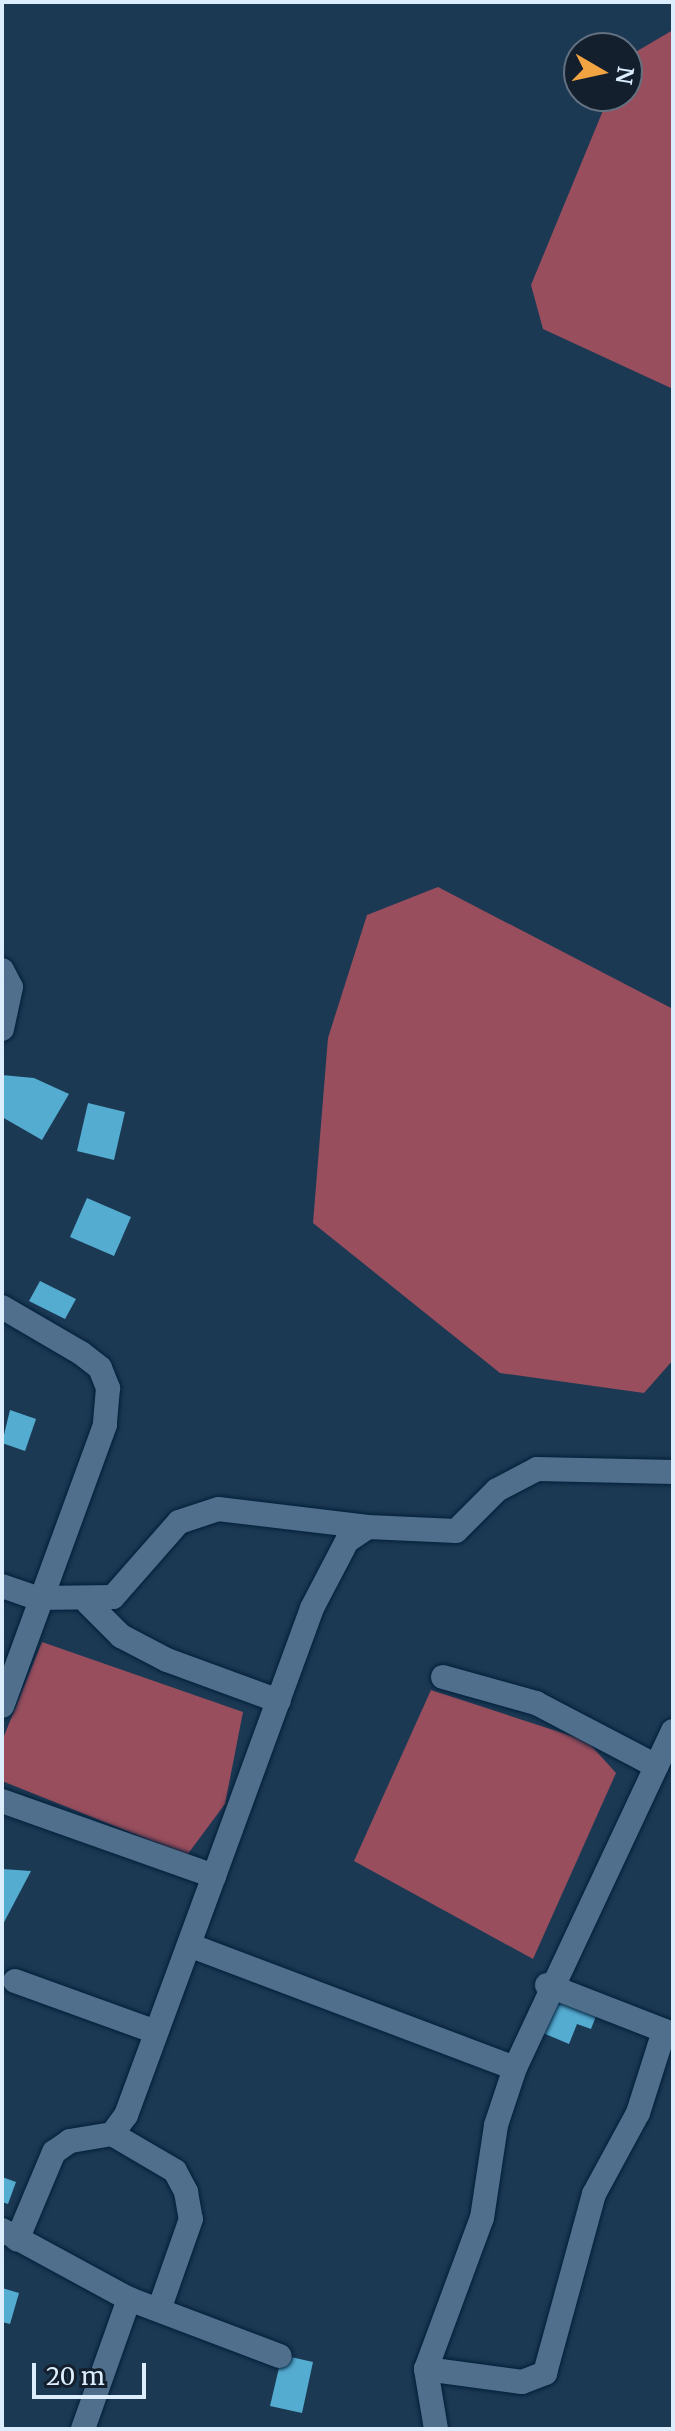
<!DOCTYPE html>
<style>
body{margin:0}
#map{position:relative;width:675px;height:2431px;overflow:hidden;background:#1c3954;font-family:Merriweather,serif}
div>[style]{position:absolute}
.water>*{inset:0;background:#984e5d}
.building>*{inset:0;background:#55acd1}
.roads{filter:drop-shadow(0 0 2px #021f39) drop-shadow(0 0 2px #021f39)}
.street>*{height:24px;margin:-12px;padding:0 12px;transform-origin:12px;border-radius:12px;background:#506f8d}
span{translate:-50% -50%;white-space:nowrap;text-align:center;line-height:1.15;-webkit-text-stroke:8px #131f2c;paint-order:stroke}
.frame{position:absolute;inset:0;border:4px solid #dcedfe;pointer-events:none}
.north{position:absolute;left:563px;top:32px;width:80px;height:80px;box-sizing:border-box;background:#131f2c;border:2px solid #637180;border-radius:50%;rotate:99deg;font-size:22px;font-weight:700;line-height:32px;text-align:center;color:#dcedfe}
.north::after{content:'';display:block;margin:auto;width:28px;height:36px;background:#f3a442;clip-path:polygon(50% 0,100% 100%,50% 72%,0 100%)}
.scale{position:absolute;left:32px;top:2363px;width:114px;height:36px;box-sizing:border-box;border:4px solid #dcedfe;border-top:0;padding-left:10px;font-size:24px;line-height:28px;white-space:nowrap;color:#dcedfe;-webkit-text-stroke:6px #131f2c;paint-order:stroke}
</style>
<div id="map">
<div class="water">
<i style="clip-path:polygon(673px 30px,673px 389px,543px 329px,531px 285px,609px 96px,627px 96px,627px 57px)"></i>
<i style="clip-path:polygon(438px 887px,673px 1009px,673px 1360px,644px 1393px,500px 1373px,313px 1223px,328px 1038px,367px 915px)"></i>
<i style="clip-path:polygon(42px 1642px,243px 1712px,225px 1804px,187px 1855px,2px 1781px,2px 1741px)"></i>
<i style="clip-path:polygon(431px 1690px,587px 1741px,616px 1773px,533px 1959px,354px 1861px)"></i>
</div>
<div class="building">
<i style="clip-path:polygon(2px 1075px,34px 1078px,69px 1094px,42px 1140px,2px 1117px)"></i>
<i style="clip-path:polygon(88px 1103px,125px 1112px,114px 1160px,77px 1151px)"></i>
<i style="clip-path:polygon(87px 1198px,131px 1217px,114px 1256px,70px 1237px)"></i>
<i style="clip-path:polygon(40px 1281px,76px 1299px,65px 1319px,29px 1301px)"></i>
<i style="clip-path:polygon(10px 1410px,36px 1419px,25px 1451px,2px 1443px)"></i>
<i style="clip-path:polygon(2px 1869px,31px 1871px,2px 1926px)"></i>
<i style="clip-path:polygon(559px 1995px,598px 2011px,591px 2029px,577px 2024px,569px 2044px,543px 2033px)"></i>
<i style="clip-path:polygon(2px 2177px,16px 2182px,8px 2204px,2px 2202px)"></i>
<i style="clip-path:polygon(2px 2288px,19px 2293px,10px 2324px,2px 2322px)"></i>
<i style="clip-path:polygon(282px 2355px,313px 2362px,302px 2413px,270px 2406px)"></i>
</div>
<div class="roads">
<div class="street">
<i style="left:2px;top:970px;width:19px;rotate:62deg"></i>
<i style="left:11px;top:987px;width:43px;rotate:102.1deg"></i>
<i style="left:2px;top:1307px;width:91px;rotate:30.2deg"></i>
<i style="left:81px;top:1353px;width:24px;rotate:38deg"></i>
<i style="left:100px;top:1368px;width:22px;rotate:68deg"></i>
<i style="left:108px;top:1388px;width:37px;rotate:95deg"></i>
<i style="left:105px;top:1425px;width:299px;rotate:110.1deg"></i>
<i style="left:2px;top:1586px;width:37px;rotate:19deg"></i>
<i style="left:37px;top:1598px;width:76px;rotate:-0.8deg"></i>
<i style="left:113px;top:1597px;width:100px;rotate:-48.7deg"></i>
<i style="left:179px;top:1522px;width:41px;rotate:-18.4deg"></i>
<i style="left:218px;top:1509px;width:151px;rotate:6.8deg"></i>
<i style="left:88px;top:1603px;width:47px;rotate:45deg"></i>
<i style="left:121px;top:1636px;width:52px;rotate:27.6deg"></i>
<i style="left:167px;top:1660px;width:119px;rotate:20.1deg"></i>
<i style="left:443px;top:1677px;width:97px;rotate:15.6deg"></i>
<i style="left:536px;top:1703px;width:136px;rotate:27.7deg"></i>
<i style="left:2px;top:1801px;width:225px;rotate:19.5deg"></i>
<i style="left:214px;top:1876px;width:255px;rotate:110.2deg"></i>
<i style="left:126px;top:2115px;width:24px;rotate:126deg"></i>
<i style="left:112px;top:2134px;width:43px;rotate:170.5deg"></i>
<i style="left:70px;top:2141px;width:19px;rotate:145deg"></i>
<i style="left:54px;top:2152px;width:95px;rotate:112.8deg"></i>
<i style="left:214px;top:1876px;width:285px;rotate:-69.9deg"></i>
<i style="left:312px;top:1608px;width:76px;rotate:-62.4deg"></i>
<i style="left:347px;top:1541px;width:25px;rotate:-34deg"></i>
<i style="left:368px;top:1527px;width:88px;rotate:2.6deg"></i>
<i style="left:456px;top:1531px;width:58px;rotate:-45deg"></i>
<i style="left:497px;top:1490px;width:45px;rotate:-27.7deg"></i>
<i style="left:537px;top:1469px;width:136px;rotate:1.3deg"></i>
<i style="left:189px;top:1945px;width:348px;rotate:20.7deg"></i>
<i style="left:15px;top:1981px;width:150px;rotate:19.9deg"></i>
<i style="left:547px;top:1985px;width:135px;rotate:21.3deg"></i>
<i style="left:112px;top:2134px;width:73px;rotate:30.4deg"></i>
<i style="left:175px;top:2171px;width:24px;rotate:62deg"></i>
<i style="left:186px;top:2192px;width:27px;rotate:80deg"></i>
<i style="left:191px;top:2219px;width:96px;rotate:109.4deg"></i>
<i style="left:2px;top:2230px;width:145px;rotate:28.5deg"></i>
<i style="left:129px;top:2299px;width:161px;rotate:20.7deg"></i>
<i style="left:426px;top:2369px;width:97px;rotate:7.7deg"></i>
<i style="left:522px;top:2382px;width:25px;rotate:-21deg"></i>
<i style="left:545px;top:2373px;width:186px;rotate:-74.7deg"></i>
<i style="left:594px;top:2194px;width:92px;rotate:-61.5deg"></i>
<i style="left:638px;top:2113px;width:86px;rotate:-72.4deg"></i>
<i style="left:83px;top:2429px;width:138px;rotate:-70.5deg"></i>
<i style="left:436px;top:2429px;width:61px;rotate:-99.5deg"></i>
<i style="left:426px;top:2369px;width:161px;rotate:-69.7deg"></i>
<i style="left:482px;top:2218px;width:94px;rotate:-81.4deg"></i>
<i style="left:496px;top:2125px;width:60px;rotate:-71.6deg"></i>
<i style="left:515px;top:2068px;width:372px;rotate:-64.9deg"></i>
</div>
</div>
<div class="frame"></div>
<div class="north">N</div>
<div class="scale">20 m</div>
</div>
